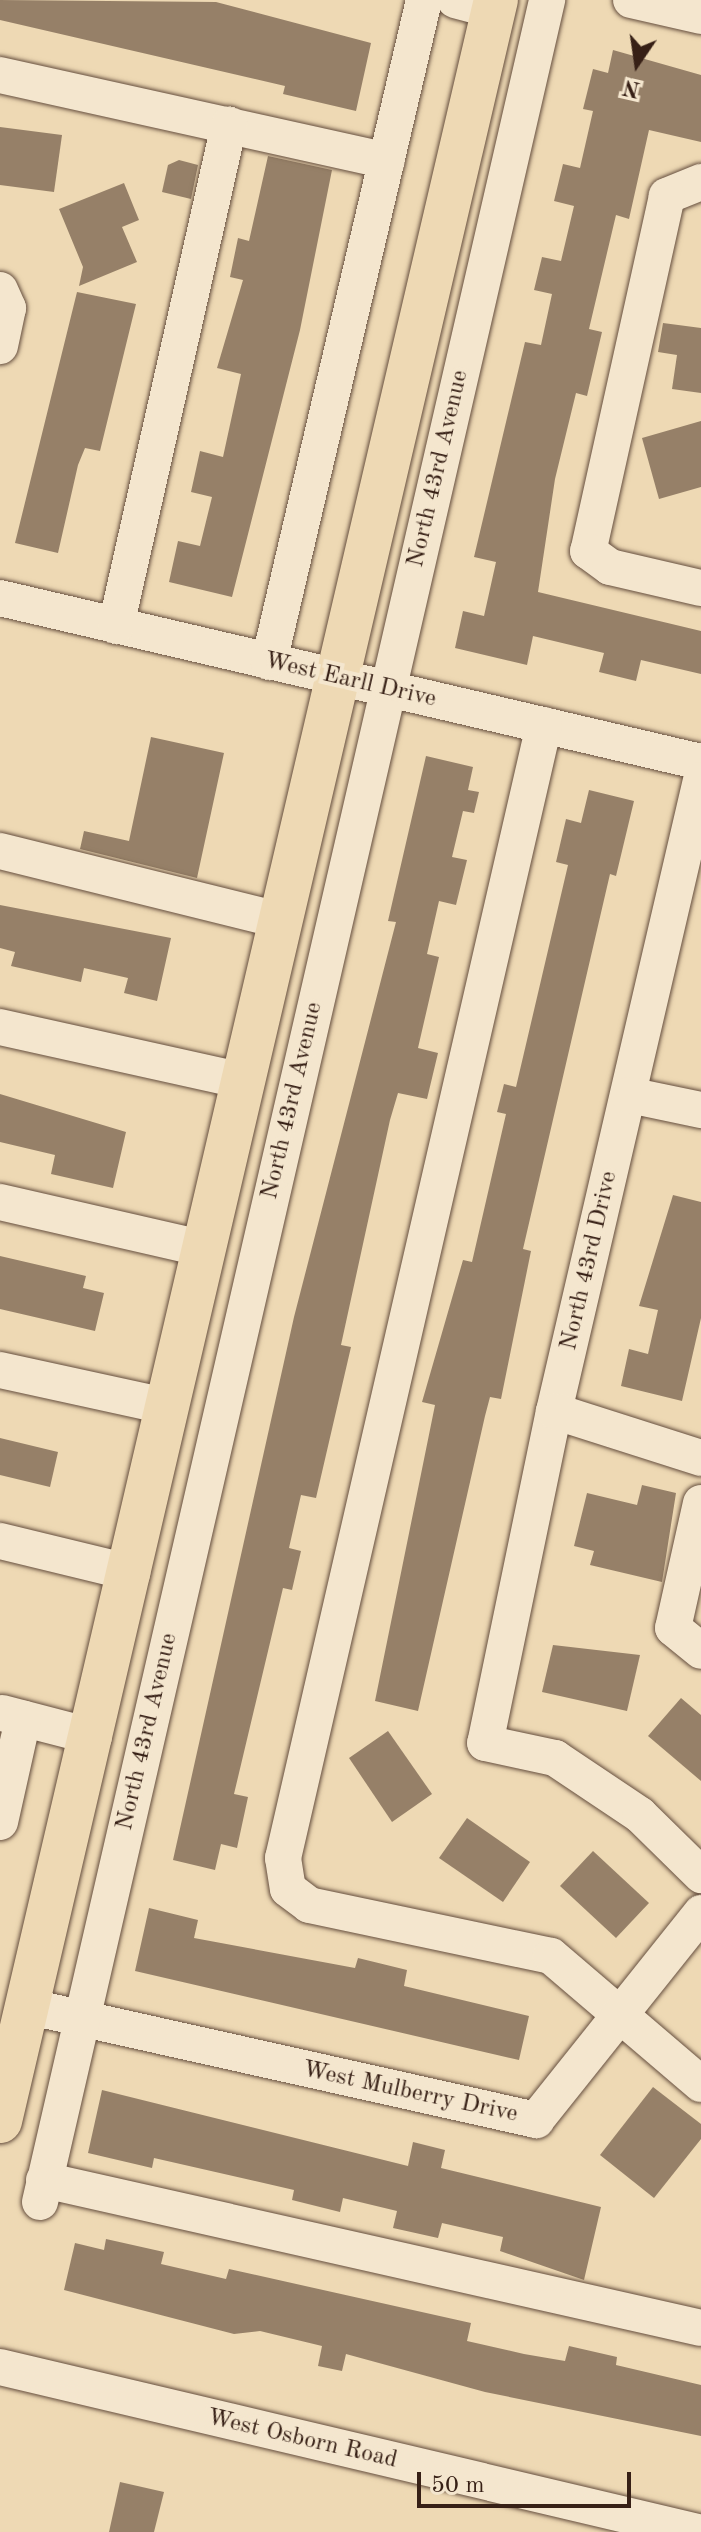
<!DOCTYPE html>
<style>
body{margin:0}
#map{position:relative;width:701px;height:2532px;overflow:hidden;background:#eed9b4;font-family:"Old Standard TT",serif}
div>[style]{position:absolute}
.building>*{inset:0;background:#968068}
.roads{filter:drop-shadow(0 0 2px #654e3e) drop-shadow(0 0 2px #654e3e)}
.minor>*{height:36px;margin:-18px;padding:0 18px;transform-origin:18px;border-radius:18px;background:#f4e6ce}
.major>*{height:44px;margin:-22px;padding:0 22px;transform-origin:22px;border-radius:22px;background:#eed9b4}
span{translate:-50% -50%;white-space:nowrap;text-align:center;line-height:1.15;-webkit-text-stroke:8px #f4e6ce;paint-order:stroke}
.street-label{font-size:24px;color:#372016}
.north{position:absolute;left:597px;top:24px;width:80px;height:80px;-webkit-text-stroke:6px #f4e6ce;paint-order:stroke;rotate:193deg;font-size:22px;font-weight:700;line-height:32px;text-align:center;color:#372016}
.north::after{content:'';display:block;margin:auto;width:28px;height:36px;background:#372016;clip-path:polygon(50% 0,100% 100%,50% 72%,0 100%)}
.scale{position:absolute;left:417px;top:2472px;width:214px;height:36px;box-sizing:border-box;border:4px solid #372016;border-top:0;padding-left:10px;font-size:24px;line-height:28px;white-space:nowrap;color:#372016;-webkit-text-stroke:6px #f4e6ce;paint-order:stroke}
</style>
<div id="map">
<div class="building">
<i style="clip-path:polygon(0 0,216px 2px,371px 43px,356px 111px,283px 94px,285px 86px,0 20px)"></i>
<i style="clip-path:polygon(613px 50px,701px 75px,701px 142px,649px 130px,629px 219px,616px 215px,589px 329px,602px 332px,587px 396px,576px 393px,555px 479px,538px 592px,701px 631px,701px 674px,641px 660px,636px 681px,599px 672px,604px 653px,533px 636px,527px 665px,455px 648px,463px 611px,484px 616px,496px 562px,474px 557px,525px 342px,541px 345px,552px 294px,534px 290px,542px 257px,561px 261px,574px 206px,554px 201px,563px 164px,580px 168px,593px 111px,583px 109px,593px 69px,608px 73px)"></i>
<i style="clip-path:polygon(0 127px,62px 135px,54px 192px,0 185px)"></i>
<i style="clip-path:polygon(268px 156px,332px 170px,300px 330px,232px 597px,169px 582px,178px 541px,200px 546px,212px 497px,191px 492px,200px 451px,223px 457px,241px 374px,217px 368px,243px 280px,230px 277px,238px 238px,249px 241px)"></i>
<i style="clip-path:polygon(179px 160px,198px 165px,191px 199px,162px 192px,168px 165px)"></i>
<i style="clip-path:polygon(124px 183px,139px 220px,122px 227px,137px 262px,79px 286px,83px 267px,59px 209px)"></i>
<i style="clip-path:polygon(77px 292px,136px 304px,100px 451px,85px 448px,78px 465px,58px 553px,15px 543px)"></i>
<i style="clip-path:polygon(663px 323px,701px 328px,701px 393px,672px 389px,677px 355px,658px 352px)"></i>
<i style="clip-path:polygon(701px 421px,701px 487px,659px 499px,642px 438px)"></i>
<i style="clip-path:polygon(151px 737px,224px 753px,197px 878px,80px 849px,84px 831px,129px 841px)"></i>
<i style="clip-path:polygon(426px 756px,473px 767px,468px 790px,479px 792px,474px 813px,463px 811px,452px 857px,467px 860px,456px 905px,439px 901px,427px 954px,439px 957px,418px 1048px,438px 1053px,427px 1099px,398px 1093px,390px 1120px,341px 1345px,351px 1347px,316px 1498px,301px 1495px,289px 1548px,301px 1551px,292px 1590px,283px 1588px,234px 1794px,248px 1797px,237px 1848px,221px 1844px,215px 1870px,173px 1860px,294px 1317px,396px 922px,388px 921px)"></i>
<i style="clip-path:polygon(589px 790px,634px 801px,616px 876px,610px 874px,523px 1249px,531px 1251px,501px 1399px,490px 1397px,485px 1416px,418px 1711px,375px 1701px,435px 1405px,422px 1402px,463px 1260px,472px 1262px,506px 1114px,497px 1112px,504px 1084px,516px 1087px,568px 865px,556px 862px,566px 819px,581px 823px)"></i>
<i style="clip-path:polygon(0 905px,171px 938px,157px 1001px,124px 993px,128px 978px,84px 968px,81px 982px,11px 966px,15px 952px,0 948px)"></i>
<i style="clip-path:polygon(0 1094px,126px 1132px,113px 1188px,51px 1174px,55px 1155px,0 1142px)"></i>
<i style="clip-path:polygon(673px 1195px,701px 1202px,701px 1318px,682px 1401px,621px 1386px,629px 1349px,648px 1354px,658px 1310px,639px 1306px)"></i>
<i style="clip-path:polygon(0 1256px,86px 1276px,83px 1288px,104px 1293px,95px 1331px,0 1309px)"></i>
<i style="clip-path:polygon(0 1438px,58px 1452px,50px 1487px,0 1475px)"></i>
<i style="clip-path:polygon(642px 1485px,676px 1493px,662px 1582px,590px 1565px,594px 1551px,574px 1546px,587px 1493px,637px 1505px)"></i>
<i style="clip-path:polygon(553px 1645px,640px 1655px,627px 1711px,542px 1692px)"></i>
<i style="clip-path:polygon(681px 1698px,701px 1715px,701px 1781px,648px 1736px)"></i>
<i style="clip-path:polygon(388px 1731px,432px 1794px,392px 1822px,349px 1758px)"></i>
<i style="clip-path:polygon(467px 1818px,530px 1862px,503px 1902px,439px 1858px)"></i>
<i style="clip-path:polygon(593px 1851px,649px 1903px,616px 1938px,560px 1886px)"></i>
<i style="clip-path:polygon(149px 1908px,198px 1920px,194px 1938px,355px 1968px,358px 1958px,407px 1970px,404px 1986px,529px 2016px,519px 2060px,135px 1971px)"></i>
<i style="clip-path:polygon(653px 2087px,701px 2124px,701px 2139px,654px 2198px,600px 2155px)"></i>
<i style="clip-path:polygon(102px 2090px,408px 2166px,413px 2142px,445px 2150px,441px 2168px,601px 2207px,584px 2280px,500px 2251px,503px 2237px,442px 2223px,438px 2238px,393px 2228px,397px 2211px,343px 2198px,340px 2212px,292px 2200px,294px 2190px,154px 2158px,152px 2168px,88px 2153px)"></i>
<i style="clip-path:polygon(106px 2239px,164px 2252px,161px 2264px,226px 2279px,229px 2269px,471px 2323px,467px 2341px,524px 2354px,565px 2361px,569px 2346px,617px 2357px,616px 2365px,701px 2385px,701px 2436px,485px 2392px,346px 2354px,342px 2371px,318px 2366px,322px 2346px,260px 2331px,234px 2334px,64px 2290px,75px 2243px,104px 2250px)"></i>
<i style="clip-path:polygon(120px 2482px,164px 2492px,154px 2532px,109px 2532px)"></i>
</div>
<div class="roads">
<div class="minor">
<i style="left:455px;top:0;width:39px;rotate:15deg"></i>
<i style="left:631px;top:0;width:72px;rotate:12.9deg"></i>
<i style="left:0;top:75px;width:396px;rotate:12.5deg"></i>
<i style="left:701px;top:182px;width:37px;rotate:158deg"></i>
<i style="left:667px;top:196px;width:364px;rotate:102.5deg"></i>
<i style="left:588px;top:551px;width:27px;rotate:36deg"></i>
<i style="left:610px;top:567px;width:93px;rotate:13deg"></i>
<i style="left:0;top:290px;width:20px;rotate:66deg"></i>
<i style="left:8px;top:308px;width:39px;rotate:102deg"></i>
<i style="left:0;top:598px;width:720px;rotate:13.17deg"></i>
<i style="left:116px;top:626px;width:514px;rotate:-77.29deg"></i>
<i style="left:269px;top:662px;width:680px;rotate:-76.82deg"></i>
<i style="left:544px;top:725px;width:1163px;rotate:102.97deg"></i>
<i style="left:283px;top:1858px;width:31px;rotate:81deg"></i>
<i style="left:288px;top:1889px;width:26px;rotate:37deg"></i>
<i style="left:309px;top:1905px;width:247px;rotate:11.9deg"></i>
<i style="left:551px;top:1956px;width:197px;rotate:40.5deg"></i>
<i style="left:701px;top:780px;width:648px;rotate:103.11deg"></i>
<i style="left:554px;top:1411px;width:339px;rotate:101.7deg"></i>
<i style="left:485px;top:1743px;width:72px;rotate:12.1deg"></i>
<i style="left:555px;top:1758px;width:102px;rotate:33.8deg"></i>
<i style="left:640px;top:1815px;width:86px;rotate:44.5deg"></i>
<i style="left:0;top:851px;width:292px;rotate:13.9deg"></i>
<i style="left:0;top:1027px;width:250px;rotate:12.5deg"></i>
<i style="left:629px;top:1095px;width:74px;rotate:11.8deg"></i>
<i style="left:0;top:1202px;width:211px;rotate:12.9deg"></i>
<i style="left:0;top:1370px;width:174px;rotate:12.3deg"></i>
<i style="left:554px;top:1411px;width:154px;rotate:17.7deg"></i>
<i style="left:701px;top:1503px;width:128px;rotate:102.6deg"></i>
<i style="left:673px;top:1628px;width:36px;rotate:39deg"></i>
<i style="left:0;top:1541px;width:136px;rotate:13.6deg"></i>
<i style="left:2px;top:1713px;width:95px;rotate:14.6deg"></i>
<i style="left:0;top:1822px;width:106px;rotate:-77.4deg"></i>
<i style="left:26px;top:2006px;width:523px;rotate:12.6deg"></i>
<i style="left:536px;top:2120px;width:265px;rotate:-51.4deg"></i>
<i style="left:44px;top:2180px;width:673px;rotate:12.69deg"></i>
<i style="left:40px;top:2202px;width:2260px;rotate:-77.03deg"></i>
<i style="left:0;top:2367px;width:717px;rotate:13.3deg"></i>
</div>
<div class="major">
<i style="left:0;top:2121px;width:2178px;rotate:-76.84deg"></i>
</div>
</div>
<div class="street-label">
<span style="left:439px;top:469px;rotate:-77deg">North 43rd Avenue</span>
<span style="left:350px;top:681px;rotate:13deg">West Earll Drive</span>
<span style="left:293px;top:1101px;rotate:-77deg">North 43rd Avenue</span>
<span style="left:590px;top:1261px;rotate:-77deg">North 43rd Drive</span>
<span style="left:148px;top:1732px;rotate:-77deg">North 43rd Avenue</span>
<span style="left:410px;top:2093px;rotate:12deg">West Mulberry Drive</span>
<span style="left:302px;top:2440px;rotate:13deg">West Osborn Road</span>
</div>
<div class="north">N</div>
<div class="scale">50 m</div>
</div>
